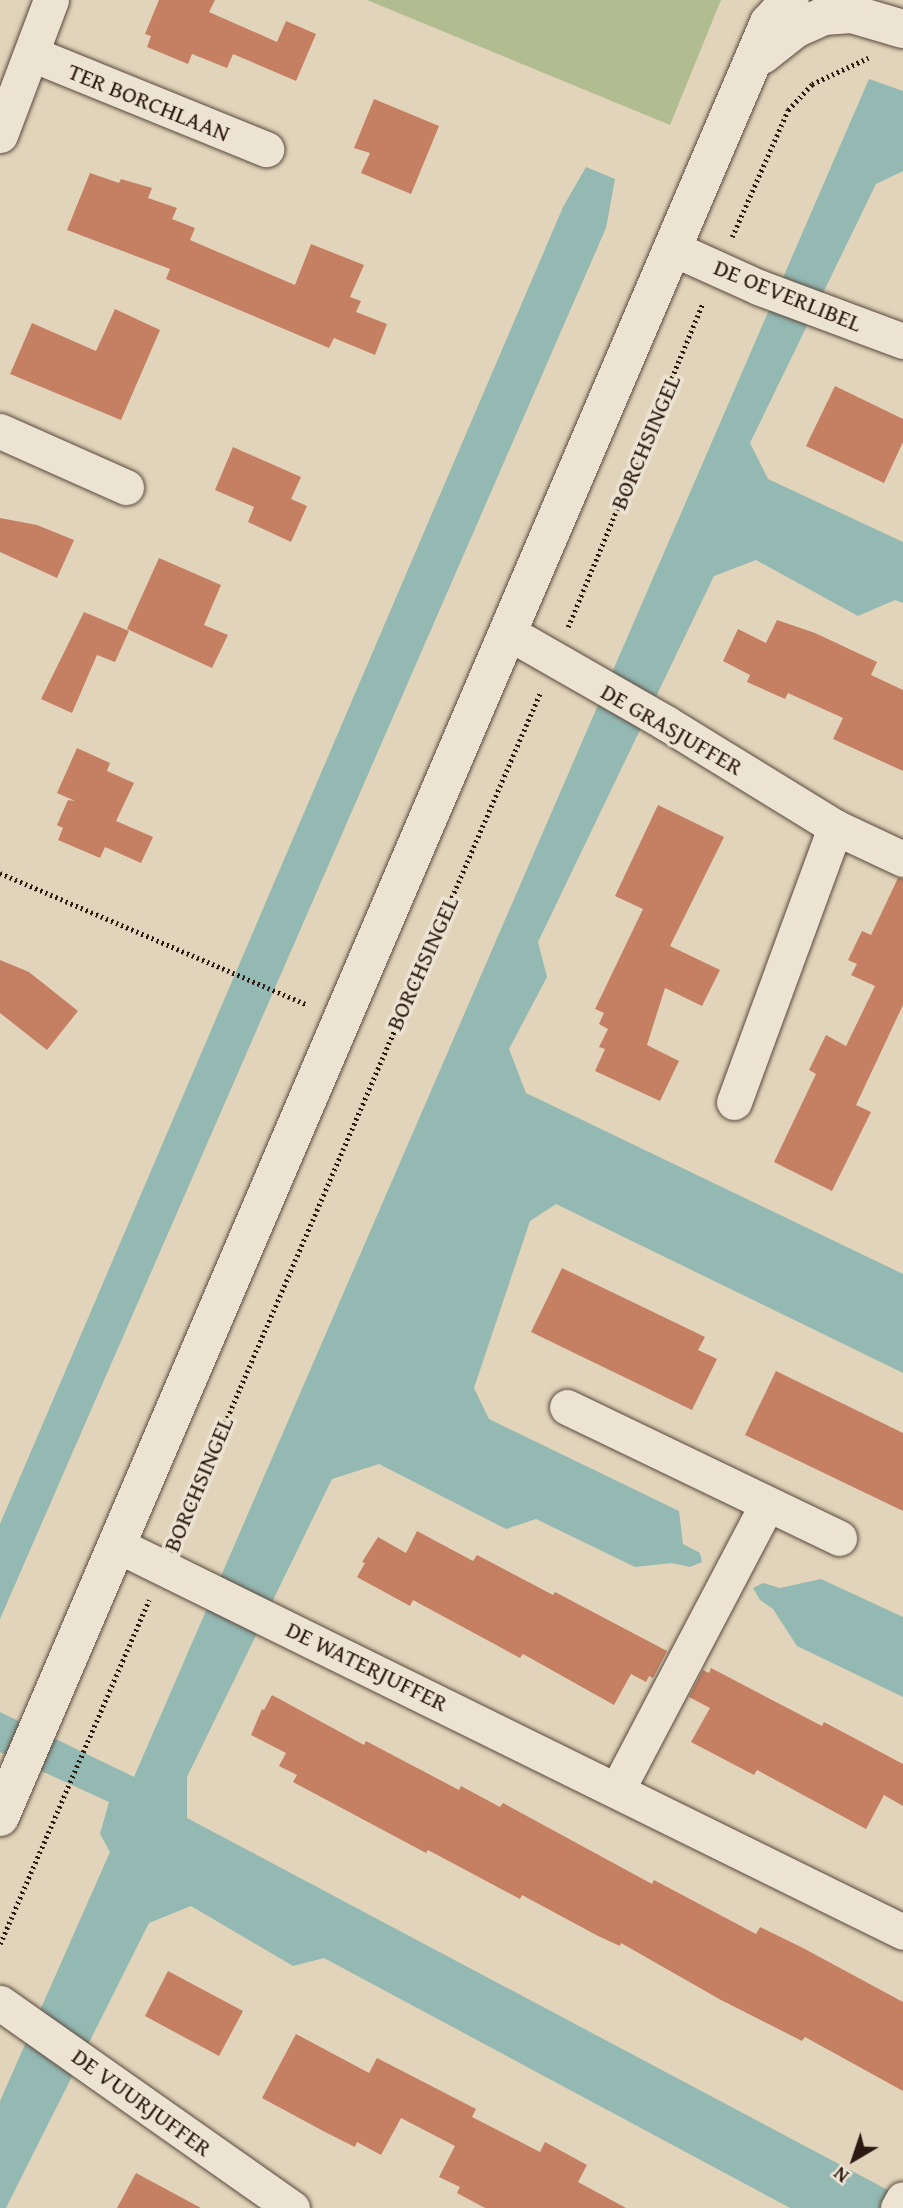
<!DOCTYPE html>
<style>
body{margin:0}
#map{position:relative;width:903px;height:2208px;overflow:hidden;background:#e1d4ba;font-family:"Gentium Book Plus",serif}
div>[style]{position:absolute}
.green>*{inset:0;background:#b1bd91}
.water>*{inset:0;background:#94b8b2}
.building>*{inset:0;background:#c58063}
.path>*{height:4.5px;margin-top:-2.25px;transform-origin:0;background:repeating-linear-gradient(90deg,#2c1912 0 2px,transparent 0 5.5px)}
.roads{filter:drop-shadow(0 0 2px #59483c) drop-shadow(0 0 2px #59483c)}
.minor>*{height:35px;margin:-17.5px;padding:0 17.5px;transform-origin:17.5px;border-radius:17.5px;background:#ece3d2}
.secondary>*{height:38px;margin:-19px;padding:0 19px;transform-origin:19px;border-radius:19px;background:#ece3d2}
span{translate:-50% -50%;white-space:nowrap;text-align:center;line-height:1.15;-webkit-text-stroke:7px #ece3d2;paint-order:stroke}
.street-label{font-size:24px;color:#2c1912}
.north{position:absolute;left:819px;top:2124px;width:70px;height:70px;-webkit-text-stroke:5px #ece3d2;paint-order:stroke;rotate:219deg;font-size:19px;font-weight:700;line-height:28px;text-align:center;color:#2c1912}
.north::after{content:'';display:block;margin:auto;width:24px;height:32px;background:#2c1912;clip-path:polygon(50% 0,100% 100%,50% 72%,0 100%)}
</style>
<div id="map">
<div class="green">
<i style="clip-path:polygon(367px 0,721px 0,670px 125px)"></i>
</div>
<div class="water">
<i style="clip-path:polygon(869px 79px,903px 91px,903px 171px,876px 184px,750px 443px,768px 479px,903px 542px,903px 603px,895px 600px,858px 616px,756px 560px,714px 576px,538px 942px,547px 977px,509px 1049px,526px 1093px,903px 1274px,903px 1373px,556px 1204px,530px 1221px,474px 1388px,489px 1419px,679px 1511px,683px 1544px,700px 1553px,702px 1562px,690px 1567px,672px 1563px,635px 1567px,536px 1519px,506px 1529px,379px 1464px,332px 1479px,187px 1777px,187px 1818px,903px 2198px,903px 2208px,790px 2208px,324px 1958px,293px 1966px,191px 1906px,149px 1923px,6px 2208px,0 2208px,0 2101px,110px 1852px,100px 1834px,109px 1802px,0 1752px,0 1712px,134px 1777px)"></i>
<i style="clip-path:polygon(586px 167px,615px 179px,606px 228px,0 1619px,0 1524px,563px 207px)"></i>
<i style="clip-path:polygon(821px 1579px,903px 1617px,903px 1697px,797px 1646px,773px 1609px,760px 1600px,753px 1588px,763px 1583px,780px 1588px)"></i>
</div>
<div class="building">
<i style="clip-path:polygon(159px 0,215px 0,209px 12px,277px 42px,286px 21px,316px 34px,296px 81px,233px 54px,227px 68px,192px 54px,188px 64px,147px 47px,151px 36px,145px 34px)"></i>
<i style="clip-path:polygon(374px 99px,439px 126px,411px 194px,361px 173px,370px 153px,354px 148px)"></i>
<i style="clip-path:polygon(90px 173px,119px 183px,121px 179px,152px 188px,148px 198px,177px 208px,172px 219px,195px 228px,190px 240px,295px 285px,311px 244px,364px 265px,350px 297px,361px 301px,356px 312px,387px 324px,375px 355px,334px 338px,329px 348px,166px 279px,170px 269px,67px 230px)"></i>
<i style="clip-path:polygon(115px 309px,160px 330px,121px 420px,10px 374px,32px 323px,96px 351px)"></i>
<i style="clip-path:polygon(835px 386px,903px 419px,903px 442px,884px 483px,806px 446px)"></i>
<i style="clip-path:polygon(233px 447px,301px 477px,291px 499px,307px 506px,291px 542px,248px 522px,254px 507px,215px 490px)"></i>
<i style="clip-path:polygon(0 518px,37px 525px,74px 540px,57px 578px,0 552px)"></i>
<i style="clip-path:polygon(159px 558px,221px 585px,204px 625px,228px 635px,212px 668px,127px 629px)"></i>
<i style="clip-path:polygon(84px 612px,129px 631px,115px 662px,97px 655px,72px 713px,41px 699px)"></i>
<i style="clip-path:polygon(777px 620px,815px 633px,877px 662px,871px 675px,903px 690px,903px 771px,833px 739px,843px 718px,788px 693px,785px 699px,747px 682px,750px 675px,723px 661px,738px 629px,766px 643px)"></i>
<i style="clip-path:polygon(77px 748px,110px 763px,107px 771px,134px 783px,116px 821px,153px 837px,141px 863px,105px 847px,100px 858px,58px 840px,63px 828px,57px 825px,68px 800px,75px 801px,57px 793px)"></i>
<i style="clip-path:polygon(658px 805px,724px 837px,670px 946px,720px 970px,702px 1006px,665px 988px,647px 1045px,679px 1061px,660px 1101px,595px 1071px,605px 1049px,599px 1047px,608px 1029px,599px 1024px,604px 1013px,595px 1009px,643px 909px,615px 896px)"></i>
<i style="clip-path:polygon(898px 878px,903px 879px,903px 1005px,856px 1105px,871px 1112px,832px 1191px,774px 1162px,816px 1074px,809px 1070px,826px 1035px,846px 1046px,875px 986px,851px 975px,857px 964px,848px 960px,862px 931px,871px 935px)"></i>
<i style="clip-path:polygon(0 960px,29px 972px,78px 1011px,47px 1050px,0 1013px)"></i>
<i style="clip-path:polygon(562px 1268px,705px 1337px,698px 1350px,717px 1359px,692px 1410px,531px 1332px)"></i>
<i style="clip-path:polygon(776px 1371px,903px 1433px,903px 1511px,745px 1435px)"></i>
<i style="clip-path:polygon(417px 1531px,473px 1561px,477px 1555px,553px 1595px,555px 1592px,667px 1651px,653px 1678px,649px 1676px,646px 1682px,631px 1674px,614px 1705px,523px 1654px,520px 1658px,413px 1600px,410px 1606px,357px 1577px,365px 1563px,362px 1562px,378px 1537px,406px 1553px)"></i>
<i style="clip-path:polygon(711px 1668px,822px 1726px,824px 1722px,903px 1764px,903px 1806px,884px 1795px,866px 1829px,757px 1770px,754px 1775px,691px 1742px,710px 1708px,689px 1697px,703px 1670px,709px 1673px)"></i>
<i style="clip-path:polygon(272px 1695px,364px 1745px,366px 1741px,459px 1790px,461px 1786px,500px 1807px,503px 1803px,652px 1884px,654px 1880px,756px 1934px,760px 1927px,803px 1948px,903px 2002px,903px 2091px,805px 2037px,802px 2041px,721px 2000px,621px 1943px,620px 1946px,598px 1936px,522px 1895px,520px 1899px,428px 1850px,426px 1853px,293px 1782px,297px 1775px,279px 1766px,286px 1753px,251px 1735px,262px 1709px,264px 1710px)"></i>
<i style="clip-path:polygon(168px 1971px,243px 2011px,219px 2056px,145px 2016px)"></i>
<i style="clip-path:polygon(296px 2034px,369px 2073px,377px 2058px,476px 2109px,472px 2117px,540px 2152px,545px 2142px,587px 2165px,578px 2182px,626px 2208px,485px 2208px,457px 2193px,460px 2187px,439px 2177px,455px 2146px,401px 2118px,381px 2155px,357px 2142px,355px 2147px,325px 2132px,262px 2098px)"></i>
<i style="clip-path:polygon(136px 2173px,201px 2208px,117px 2208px)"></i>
</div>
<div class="path">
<i style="left:732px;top:237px;width:139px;rotate:-66.2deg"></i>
<i style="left:788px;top:110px;width:35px;rotate:-47deg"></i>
<i style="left:812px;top:84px;width:62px;rotate:-24.9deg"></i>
<i style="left:568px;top:627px;width:351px;rotate:-67.4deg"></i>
<i style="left:0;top:873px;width:335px;rotate:23.2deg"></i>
<i style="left:177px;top:1534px;width:916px;rotate:-66.65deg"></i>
<i style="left:0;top:1944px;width:375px;rotate:-66.6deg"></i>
</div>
<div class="roads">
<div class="minor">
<i style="left:32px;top:54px;width:253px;rotate:22.1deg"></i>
<i style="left:0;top:135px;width:144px;rotate:-69.3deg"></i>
<i style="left:674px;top:249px;width:92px;rotate:24.3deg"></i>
<i style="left:758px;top:287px;width:155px;rotate:20.4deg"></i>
<i style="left:0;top:431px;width:138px;rotate:24deg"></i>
<i style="left:509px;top:633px;width:181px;rotate:29.8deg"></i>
<i style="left:666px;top:723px;width:198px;rotate:31.6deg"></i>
<i style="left:835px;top:827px;width:75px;rotate:25.2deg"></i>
<i style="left:734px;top:1102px;width:293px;rotate:-69.8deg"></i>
<i style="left:567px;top:1407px;width:302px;rotate:25.7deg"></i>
<i style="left:117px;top:1545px;width:876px;rotate:26.21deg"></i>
<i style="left:617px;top:1790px;width:323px;rotate:-62.3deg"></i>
<i style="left:0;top:2003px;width:357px;rotate:35.1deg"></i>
<i style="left:898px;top:2208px;width:10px;rotate:-61deg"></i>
</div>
<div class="secondary">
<i style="left:762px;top:55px;width:42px;rotate:-38.2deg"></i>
<i style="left:795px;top:29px;width:32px;rotate:-24deg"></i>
<i style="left:824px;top:16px;width:28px;rotate:-4deg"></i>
<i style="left:852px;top:14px;width:53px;rotate:16.4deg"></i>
<i style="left:0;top:1817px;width:1952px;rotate:-66.8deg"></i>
<i style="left:769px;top:23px;width:31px;rotate:-48deg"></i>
</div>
</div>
<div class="street-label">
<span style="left:149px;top:102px;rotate:22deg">TER BORCHLAAN</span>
<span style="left:788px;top:295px;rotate:22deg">DE OEVERLIBEL</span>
<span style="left:645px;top:442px;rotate:-67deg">BORCHSINGEL</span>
<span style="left:672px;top:729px;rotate:30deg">DE GRASJUFFER</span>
<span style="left:422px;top:963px;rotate:-66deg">BORCHSINGEL</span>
<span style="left:198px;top:1484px;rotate:-67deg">BORCHSINGEL</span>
<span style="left:367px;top:1666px;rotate:26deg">DE WATERJUFFER</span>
<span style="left:142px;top:2102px;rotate:36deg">DE VUURJUFFER</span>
</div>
<div class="north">N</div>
</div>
